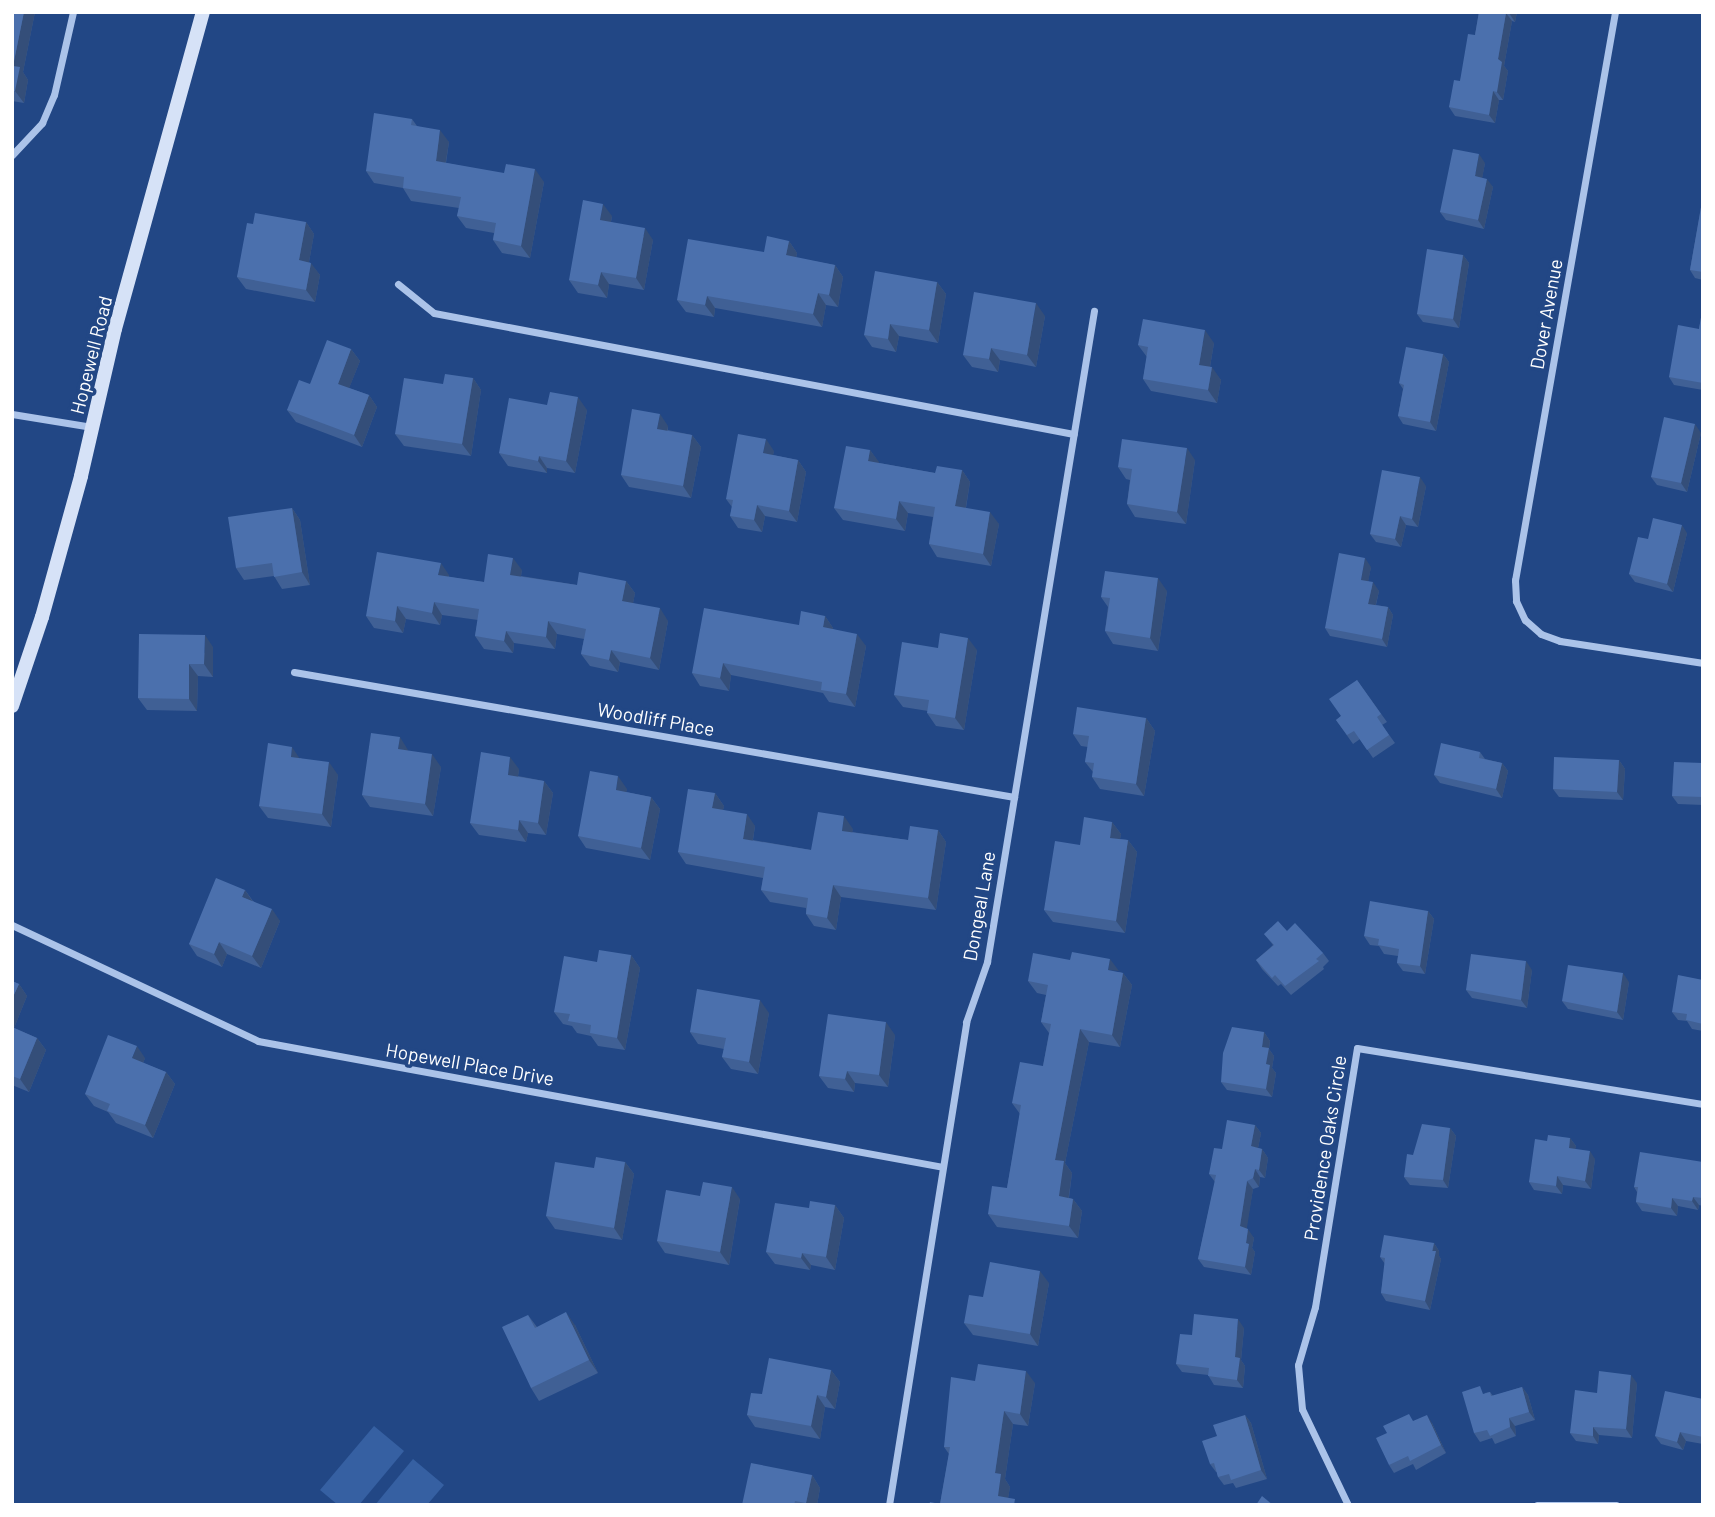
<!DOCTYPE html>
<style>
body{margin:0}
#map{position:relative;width:1715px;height:1517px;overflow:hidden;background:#224785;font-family:Barlow,sans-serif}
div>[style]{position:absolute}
.green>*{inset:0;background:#3660a2}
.street>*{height:7px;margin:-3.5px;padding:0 3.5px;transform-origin:3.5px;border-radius:3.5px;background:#abc3e9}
.secondary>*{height:14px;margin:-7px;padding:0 7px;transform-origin:7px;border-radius:7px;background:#d6e2f7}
.wall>*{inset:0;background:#406095}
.shaded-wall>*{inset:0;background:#344e79}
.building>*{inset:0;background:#4b70ad}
span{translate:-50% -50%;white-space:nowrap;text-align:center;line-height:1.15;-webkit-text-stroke:7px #224785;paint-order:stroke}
.street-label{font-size:19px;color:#fff}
.frame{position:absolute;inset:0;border:14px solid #fff;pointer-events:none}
</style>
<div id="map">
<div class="green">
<i style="clip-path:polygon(374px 1426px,404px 1451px,359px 1505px,338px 1505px,320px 1490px)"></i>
<i style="clip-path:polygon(413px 1459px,444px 1485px,427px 1505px,375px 1505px)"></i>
</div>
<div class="street">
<i style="left:1615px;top:12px;width:577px;rotate:99.98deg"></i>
<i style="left:1515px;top:580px;width:21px;rotate:87deg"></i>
<i style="left:1516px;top:601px;width:21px;rotate:65deg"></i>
<i style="left:1525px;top:620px;width:21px;rotate:41deg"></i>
<i style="left:1541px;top:634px;width:20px;rotate:20deg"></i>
<i style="left:1560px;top:641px;width:145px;rotate:8.7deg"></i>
<i style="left:12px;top:155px;width:44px;rotate:-46.8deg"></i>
<i style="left:42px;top:123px;width:30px;rotate:-67deg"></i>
<i style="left:54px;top:95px;width:85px;rotate:-77.1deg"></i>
<i style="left:398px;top:284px;width:46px;rotate:38.9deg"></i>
<i style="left:434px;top:313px;width:651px;rotate:10.71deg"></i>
<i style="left:12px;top:414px;width:81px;rotate:9.2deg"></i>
<i style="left:294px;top:672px;width:731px;rotate:9.85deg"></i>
<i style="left:12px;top:925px;width:272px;rotate:25.2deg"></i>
<i style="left:258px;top:1041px;width:696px;rotate:10.42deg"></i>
<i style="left:889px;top:1505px;width:489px;rotate:-80.9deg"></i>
<i style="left:966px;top:1022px;width:64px;rotate:-70.7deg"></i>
<i style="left:987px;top:962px;width:660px;rotate:-80.67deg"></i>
<i style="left:1348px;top:1505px;width:106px;rotate:-115.6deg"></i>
<i style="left:1302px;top:1409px;width:44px;rotate:-95.2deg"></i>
<i style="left:1298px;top:1365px;width:60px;rotate:-73.7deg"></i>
<i style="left:1315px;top:1307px;width:262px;rotate:-80.8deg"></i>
<i style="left:1357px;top:1048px;width:351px;rotate:9.2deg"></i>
<i style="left:1537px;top:1505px;width:79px"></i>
</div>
<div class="secondary">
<i style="left:12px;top:706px;width:94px;rotate:-71.4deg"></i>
<i style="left:42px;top:617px;width:146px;rotate:-74.5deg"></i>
<i style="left:81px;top:476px;width:151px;rotate:-77deg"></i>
<i style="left:115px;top:329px;width:329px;rotate:-74.5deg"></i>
</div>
<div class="wall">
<i style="clip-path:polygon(12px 12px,35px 12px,23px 72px,28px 80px,24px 103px,12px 101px)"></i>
<i style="clip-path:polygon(1479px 12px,1517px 12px,1515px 22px,1512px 21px,1504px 66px,1508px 71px,1503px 100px,1499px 100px,1495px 123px,1455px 116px,1449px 107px,1460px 81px,1475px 35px)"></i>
<i style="clip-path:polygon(412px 119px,417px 126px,449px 142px,446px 163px,544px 182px,530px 258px,502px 253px,493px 240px,494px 233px,466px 228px,457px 216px,459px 208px,411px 201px,403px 188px,374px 183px,366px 171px)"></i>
<i style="clip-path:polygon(1485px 163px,1482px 178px,1493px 187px,1484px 229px,1446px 220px,1440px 212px)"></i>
<i style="clip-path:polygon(1703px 196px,1703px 280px,1695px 278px,1690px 270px)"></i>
<i style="clip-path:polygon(612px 216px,611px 222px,653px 240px,644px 290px,609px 284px,607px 298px,578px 293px,569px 280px)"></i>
<i style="clip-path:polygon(306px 222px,314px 234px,309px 262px,320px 275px,315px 302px,246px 289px,237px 277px,253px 224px)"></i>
<i style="clip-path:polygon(789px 241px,797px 253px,796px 258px,835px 265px,843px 277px,838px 307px,826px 305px,822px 327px,715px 308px,714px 317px,686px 312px,677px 300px,764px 252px)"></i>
<i style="clip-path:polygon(1463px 255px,1469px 263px,1459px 328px,1423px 322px,1417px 314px)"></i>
<i style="clip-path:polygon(937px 282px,946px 294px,938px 343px,899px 336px,896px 352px,872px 347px,864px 335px)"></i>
<i style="clip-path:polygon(1703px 306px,1703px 390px,1674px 385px,1669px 377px,1699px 329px)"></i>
<i style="clip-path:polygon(1045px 316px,1036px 367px,1000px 360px,998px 372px,972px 367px,963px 355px)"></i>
<i style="clip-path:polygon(1214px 343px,1210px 367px,1221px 380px,1217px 403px,1151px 391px,1143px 379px,1147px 357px,1138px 345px)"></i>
<i style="clip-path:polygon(351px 349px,360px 361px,349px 388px,369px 395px,377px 407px,362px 447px,296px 422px,287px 410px,310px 384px)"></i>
<i style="clip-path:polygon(1443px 354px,1449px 362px,1436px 431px,1403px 424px,1398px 416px,1403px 389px,1399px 383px)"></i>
<i style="clip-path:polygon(473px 378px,481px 390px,471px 456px,404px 446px,395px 434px,443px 384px)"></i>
<i style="clip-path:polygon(547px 405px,587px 410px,575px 473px,547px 468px,547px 473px,508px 466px,499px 453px)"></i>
<i style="clip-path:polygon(668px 426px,668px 430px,692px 435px,701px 447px,691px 498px,629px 487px,621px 475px)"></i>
<i style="clip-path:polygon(1701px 433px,1687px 492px,1657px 485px,1651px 477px)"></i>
<i style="clip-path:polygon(870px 450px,879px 463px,935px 473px,962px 470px,970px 482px,966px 508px,999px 524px,991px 566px,937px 557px,929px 544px,933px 517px,908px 513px,905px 531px,843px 520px,834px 508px)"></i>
<i style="clip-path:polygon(774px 451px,773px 455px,798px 460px,806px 472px,797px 522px,765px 516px,762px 532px,738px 528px,730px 516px,732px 507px,726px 499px)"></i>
<i style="clip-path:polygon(1195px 460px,1186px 524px,1135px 517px,1127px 504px,1130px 480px,1126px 479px,1118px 467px)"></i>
<i style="clip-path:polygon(1426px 486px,1418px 527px,1406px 525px,1401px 547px,1376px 542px,1370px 534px)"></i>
<i style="clip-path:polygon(292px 508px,300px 520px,310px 585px,282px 589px,274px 576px,244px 580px,236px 568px)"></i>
<i style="clip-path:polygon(1687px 533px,1673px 592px,1635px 582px,1629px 574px,1648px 539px)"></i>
<i style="clip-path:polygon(1371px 567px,1368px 581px,1379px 591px,1376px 605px,1388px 607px,1393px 615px,1387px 647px,1330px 636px,1325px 628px)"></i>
<i style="clip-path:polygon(522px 570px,521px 576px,577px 585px,626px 581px,635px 593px,633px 603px,668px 621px,659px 670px,620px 662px,618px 672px,590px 666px,581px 654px,584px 639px,557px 634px,555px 649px,514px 643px,513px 653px,484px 649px,475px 636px,478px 620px,442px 615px,440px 625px,406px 619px,403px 633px,374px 628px,366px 616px,449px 575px,449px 577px,484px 582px)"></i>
<i style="clip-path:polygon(1167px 591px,1158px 651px,1113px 644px,1105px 631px,1108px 607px,1101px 597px)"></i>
<i style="clip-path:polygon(825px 616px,833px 628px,833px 629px,866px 646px,855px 707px,829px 702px,823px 693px,731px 675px,729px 691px,700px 686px,692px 673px,799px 625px)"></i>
<i style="clip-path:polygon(213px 647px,213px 677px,198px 676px,197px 711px,147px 710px,138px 698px)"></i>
<i style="clip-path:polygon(938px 648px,977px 650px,964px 730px,936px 726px,927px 713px,928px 711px,903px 707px,894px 695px)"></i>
<i style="clip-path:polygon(1357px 680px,1387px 722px,1382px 725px,1395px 743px,1373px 758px,1360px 739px,1353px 744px,1336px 720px,1341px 716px)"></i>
<i style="clip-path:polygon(1146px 718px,1155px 731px,1144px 796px,1100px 789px,1092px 777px,1093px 772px,1085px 762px,1088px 747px,1081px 746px,1073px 734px)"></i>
<i style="clip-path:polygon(408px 750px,408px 751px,441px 767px,433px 816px,370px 807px,362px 795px)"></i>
<i style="clip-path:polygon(1480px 752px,1485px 759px,1502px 763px,1508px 771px,1502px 798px,1440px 783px,1434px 775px)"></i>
<i style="clip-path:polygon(300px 758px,338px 775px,331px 827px,268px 818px,259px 806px)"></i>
<i style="clip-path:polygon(1619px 760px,1625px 769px,1623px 800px,1559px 797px,1553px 789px)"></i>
<i style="clip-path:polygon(1703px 763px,1703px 805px,1678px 804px,1672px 796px)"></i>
<i style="clip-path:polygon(519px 769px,518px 776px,544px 781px,553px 793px,546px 835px,528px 833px,526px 842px,479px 835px,470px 823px)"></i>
<i style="clip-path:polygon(627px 789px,626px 792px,651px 797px,660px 809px,650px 860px,586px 848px,578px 836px)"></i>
<i style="clip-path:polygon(715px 793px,724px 806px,723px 810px,755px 826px,753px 840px,811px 850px,853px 829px,852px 832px,908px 840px,938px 830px,946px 842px,936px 910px,841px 897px,836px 930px,814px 926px,806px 914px,806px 908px,770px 902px,761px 890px,763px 878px,686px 864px,678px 852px)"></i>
<i style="clip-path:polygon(1112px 822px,1121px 834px,1120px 839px,1128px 840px,1137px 852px,1125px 933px,1053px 922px,1044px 910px,1080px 845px)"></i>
<i style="clip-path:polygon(245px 890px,253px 901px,280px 921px,261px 968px,227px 954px,222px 967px,197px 956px,189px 944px)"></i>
<i style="clip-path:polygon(1428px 911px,1434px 919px,1425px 974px,1403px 971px,1397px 963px,1398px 956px,1384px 954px,1379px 946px,1370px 945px,1364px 936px)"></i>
<i style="clip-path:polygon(1287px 931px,1323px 953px,1329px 961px,1323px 967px,1324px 969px,1291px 995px,1281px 984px,1278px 986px,1262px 969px,1256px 960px,1273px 945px,1264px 934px)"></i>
<i style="clip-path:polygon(631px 955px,640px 968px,625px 1050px,598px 1046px,591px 1036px,577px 1033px,572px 1026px,563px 1024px,554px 1012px,597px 962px)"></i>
<i style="clip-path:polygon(1532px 970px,1527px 1008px,1472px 998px,1466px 990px)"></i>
<i style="clip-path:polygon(1119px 972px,1123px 973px,1132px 985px,1120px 1047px,1089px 1042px,1065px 1163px,1072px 1173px,1069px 1198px,1073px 1199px,1082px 1211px,1078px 1238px,997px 1227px,988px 1214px,1007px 1188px,1020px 1114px,1012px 1103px,1043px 1066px,1049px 1033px,1041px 1022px,1046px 995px,1037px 993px,1028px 981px)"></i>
<i style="clip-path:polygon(1703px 980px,1703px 1031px,1692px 1029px,1687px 1021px,1678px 1020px,1672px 1012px)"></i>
<i style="clip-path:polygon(12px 981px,19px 984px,27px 996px,14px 1028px,37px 1038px,46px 1050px,29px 1092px,12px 1085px)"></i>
<i style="clip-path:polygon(1629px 982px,1623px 1020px,1568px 1009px,1562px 1001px)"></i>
<i style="clip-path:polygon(769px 1013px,758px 1074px,731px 1069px,722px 1057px,724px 1049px,698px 1044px,690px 1032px)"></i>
<i style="clip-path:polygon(1264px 1032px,1270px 1041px,1269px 1049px,1274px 1056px,1272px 1068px,1276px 1073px,1272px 1097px,1227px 1090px,1221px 1082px)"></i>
<i style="clip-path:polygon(895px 1035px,888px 1087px,855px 1083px,854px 1092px,828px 1088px,819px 1076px)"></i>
<i style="clip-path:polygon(145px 1058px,143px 1063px,166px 1072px,175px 1084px,153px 1138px,116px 1123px,108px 1112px,94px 1106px,85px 1094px)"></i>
<i style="clip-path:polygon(1255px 1125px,1261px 1133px,1258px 1148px,1262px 1149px,1268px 1158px,1265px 1178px,1260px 1177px,1259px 1187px,1253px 1189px,1246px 1229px,1254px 1238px,1252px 1248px,1255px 1252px,1251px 1275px,1204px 1267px,1198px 1259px,1215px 1182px,1209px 1174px,1222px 1149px)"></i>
<i style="clip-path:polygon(1450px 1128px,1456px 1136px,1448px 1188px,1410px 1185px,1404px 1177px)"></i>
<i style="clip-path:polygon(1570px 1138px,1576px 1146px,1575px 1149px,1595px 1159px,1591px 1189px,1563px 1185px,1562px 1194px,1534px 1190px,1529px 1182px,1547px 1141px)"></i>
<i style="clip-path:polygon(625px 1162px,634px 1174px,622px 1240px,555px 1229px,546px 1216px)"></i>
<i style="clip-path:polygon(1703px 1162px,1703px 1206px,1699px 1205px,1698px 1210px,1678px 1206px,1677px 1216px,1642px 1211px,1636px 1202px,1637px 1192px,1634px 1187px)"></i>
<i style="clip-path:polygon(700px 1196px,740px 1199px,729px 1265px,665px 1253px,657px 1241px)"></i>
<i style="clip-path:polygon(835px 1205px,844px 1218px,835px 1270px,811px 1265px,810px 1270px,775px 1264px,766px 1252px,809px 1208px)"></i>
<i style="clip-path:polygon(1434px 1243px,1439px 1251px,1439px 1256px,1441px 1259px,1430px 1310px,1386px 1301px,1381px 1293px,1385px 1264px,1380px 1257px)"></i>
<i style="clip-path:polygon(1049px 1283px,1038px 1346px,973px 1335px,964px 1323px,983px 1297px)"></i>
<i style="clip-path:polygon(528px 1315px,537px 1327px,575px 1325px,598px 1373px,539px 1401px,531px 1388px)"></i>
<i style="clip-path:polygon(1244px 1328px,1241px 1360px,1245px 1366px,1243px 1388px,1214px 1385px,1208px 1375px,1182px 1372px,1176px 1364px,1192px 1335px)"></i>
<i style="clip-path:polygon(831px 1370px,840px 1382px,835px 1409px,825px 1407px,820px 1439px,755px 1427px,747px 1415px,762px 1394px)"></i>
<i style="clip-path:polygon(975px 1381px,1035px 1383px,1028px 1426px,1013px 1424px,1005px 1479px,1010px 1487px,1008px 1498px,940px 1504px,949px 1454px,944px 1447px)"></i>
<i style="clip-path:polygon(1637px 1383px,1632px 1438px,1599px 1435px,1598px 1444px,1576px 1441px,1570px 1433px,1597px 1393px)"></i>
<i style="clip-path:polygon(1522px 1387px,1528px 1395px,1535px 1420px,1515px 1426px,1516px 1436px,1495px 1444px,1492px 1438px,1480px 1442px,1474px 1433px,1485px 1393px,1490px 1392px,1493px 1396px)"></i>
<i style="clip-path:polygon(1703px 1399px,1703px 1444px,1686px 1441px,1683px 1450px,1661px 1444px,1655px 1436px)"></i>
<i style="clip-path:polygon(1245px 1415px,1251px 1423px,1267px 1479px,1236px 1488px,1233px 1483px,1224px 1485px,1218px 1477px,1217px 1472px,1216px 1472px,1210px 1464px,1217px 1436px)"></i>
<i style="clip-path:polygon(1414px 1421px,1432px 1423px,1446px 1453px,1416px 1470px,1413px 1464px,1394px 1473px,1389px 1465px)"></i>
<i style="clip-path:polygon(812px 1475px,820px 1488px,817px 1505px,742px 1505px)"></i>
</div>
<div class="shaded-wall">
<i style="clip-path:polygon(24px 12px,35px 12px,23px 72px,28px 80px,24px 103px,15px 91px,13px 66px)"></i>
<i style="clip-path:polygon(1509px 12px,1517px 12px,1515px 22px,1509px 13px)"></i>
<i style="clip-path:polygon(1506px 13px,1512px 21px,1504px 66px,1508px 71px,1503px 100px,1497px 92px,1498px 59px)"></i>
<i style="clip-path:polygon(1493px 91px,1499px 100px,1495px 123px,1489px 115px)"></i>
<i style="clip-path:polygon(440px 130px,449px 142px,444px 173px,436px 161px)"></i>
<i style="clip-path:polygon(1479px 154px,1485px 163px,1481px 185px,1475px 176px)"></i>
<i style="clip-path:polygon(535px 169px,544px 182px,530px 258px,521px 246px)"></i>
<i style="clip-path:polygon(1487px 179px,1493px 187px,1484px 229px,1478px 220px)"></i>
<i style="clip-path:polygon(603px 204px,612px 216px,609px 232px,600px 220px)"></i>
<i style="clip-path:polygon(306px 222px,314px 234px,307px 273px,299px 260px)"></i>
<i style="clip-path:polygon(645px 228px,653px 240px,644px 290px,636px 278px)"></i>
<i style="clip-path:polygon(789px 241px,797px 253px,794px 268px,786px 255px)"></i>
<i style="clip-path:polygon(1463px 255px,1469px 263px,1459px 328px,1453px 319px)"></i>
<i style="clip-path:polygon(311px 263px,320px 275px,315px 302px,306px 290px)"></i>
<i style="clip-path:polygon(835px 265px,843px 277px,838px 307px,829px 295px)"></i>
<i style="clip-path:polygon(601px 272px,609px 284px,607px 298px,598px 285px)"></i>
<i style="clip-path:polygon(937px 282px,946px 294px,938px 343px,929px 330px)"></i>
<i style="clip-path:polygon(818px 293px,826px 305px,822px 327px,813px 314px)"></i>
<i style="clip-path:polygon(707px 296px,715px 308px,714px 317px,705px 305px)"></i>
<i style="clip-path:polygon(1036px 303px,1045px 316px,1036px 367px,1027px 355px)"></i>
<i style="clip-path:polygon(890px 324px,899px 336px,896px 352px,888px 339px)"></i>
<i style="clip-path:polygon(1205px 330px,1214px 343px,1208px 378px,1199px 365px)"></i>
<i style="clip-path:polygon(991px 348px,1000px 360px,998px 372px,989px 359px)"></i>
<i style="clip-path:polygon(351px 349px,360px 361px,346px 396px,338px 384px)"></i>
<i style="clip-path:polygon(1443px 354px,1449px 362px,1436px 431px,1430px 422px)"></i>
<i style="clip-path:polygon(1212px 367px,1221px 380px,1217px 403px,1208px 390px)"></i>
<i style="clip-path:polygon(473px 378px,481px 390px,471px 456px,462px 444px)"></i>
<i style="clip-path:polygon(369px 395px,377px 407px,362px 447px,354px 435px)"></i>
<i style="clip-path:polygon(578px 397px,587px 410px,575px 473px,566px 461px)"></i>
<i style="clip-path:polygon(660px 414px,668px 426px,666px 441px,657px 429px)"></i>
<i style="clip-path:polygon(1695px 424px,1701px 433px,1687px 492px,1681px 483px)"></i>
<i style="clip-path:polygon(692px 435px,701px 447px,691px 498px,683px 486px)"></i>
<i style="clip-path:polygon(766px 439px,774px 451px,771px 465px,763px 453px)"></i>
<i style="clip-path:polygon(1187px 448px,1195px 460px,1186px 524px,1177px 512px)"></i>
<i style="clip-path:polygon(870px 450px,879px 462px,877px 473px,868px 461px)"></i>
<i style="clip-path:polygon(539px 456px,547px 468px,547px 473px,538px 461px)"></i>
<i style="clip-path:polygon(798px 460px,806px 472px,797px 522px,789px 511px)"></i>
<i style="clip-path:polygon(962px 470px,970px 482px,964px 518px,955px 506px)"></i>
<i style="clip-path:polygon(1420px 477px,1426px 486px,1418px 527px,1412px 519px)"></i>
<i style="clip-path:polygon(899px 501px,908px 513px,905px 531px,896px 519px)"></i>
<i style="clip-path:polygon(757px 505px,765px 516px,762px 532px,754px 520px)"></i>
<i style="clip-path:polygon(292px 508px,300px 520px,310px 585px,302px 572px)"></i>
<i style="clip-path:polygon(990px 512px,999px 524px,991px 566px,983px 554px)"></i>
<i style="clip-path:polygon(1400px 516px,1406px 525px,1401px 547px,1395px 539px)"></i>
<i style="clip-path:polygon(1682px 525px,1687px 533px,1673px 592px,1667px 584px)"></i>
<i style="clip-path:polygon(513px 558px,522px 570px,519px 587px,510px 575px)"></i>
<i style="clip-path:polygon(1365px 558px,1371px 567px,1367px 588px,1361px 580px)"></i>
<i style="clip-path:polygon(441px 563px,449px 575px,447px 587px,438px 575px)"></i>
<i style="clip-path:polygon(1158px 578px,1167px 591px,1158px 651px,1150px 638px)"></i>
<i style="clip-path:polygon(626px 581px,635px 593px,631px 614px,622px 601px)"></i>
<i style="clip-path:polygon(1373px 582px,1379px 591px,1374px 612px,1368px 604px)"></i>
<i style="clip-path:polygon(434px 602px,442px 615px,440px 625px,432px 613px)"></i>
<i style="clip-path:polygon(397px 606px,406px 619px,403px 633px,395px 621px)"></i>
<i style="clip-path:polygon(1388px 607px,1393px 615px,1387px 647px,1382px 639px)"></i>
<i style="clip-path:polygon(660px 608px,668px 621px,659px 670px,650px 658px)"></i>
<i style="clip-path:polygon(825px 616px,833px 628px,831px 640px,823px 627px)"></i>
<i style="clip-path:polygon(548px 621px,557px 634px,555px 649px,546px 637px)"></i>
<i style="clip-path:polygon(506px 631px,514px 643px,513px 653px,504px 641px)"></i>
<i style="clip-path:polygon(857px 634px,866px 646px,855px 707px,846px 694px)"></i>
<i style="clip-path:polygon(205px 635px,213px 647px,213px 677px,204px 664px)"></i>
<i style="clip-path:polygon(968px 638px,977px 650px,964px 730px,955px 718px)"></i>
<i style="clip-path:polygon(611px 650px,620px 662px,618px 672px,609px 660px)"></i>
<i style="clip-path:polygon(723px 663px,731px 675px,729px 691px,720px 678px)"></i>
<i style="clip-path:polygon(189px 664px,198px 676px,197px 711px,189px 699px)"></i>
<i style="clip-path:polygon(1146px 718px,1155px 731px,1144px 796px,1136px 784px)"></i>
<i style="clip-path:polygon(400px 737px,408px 750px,407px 762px,398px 749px)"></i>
<i style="clip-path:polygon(292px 747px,300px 759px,291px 757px)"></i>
<i style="clip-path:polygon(432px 754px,441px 767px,433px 816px,425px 804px)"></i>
<i style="clip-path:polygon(510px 757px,519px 769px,517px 787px,508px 775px)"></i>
<i style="clip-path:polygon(1619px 760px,1625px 769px,1623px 800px,1617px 792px)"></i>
<i style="clip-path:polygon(329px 762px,338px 775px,331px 827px,322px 814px)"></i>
<i style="clip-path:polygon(1502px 763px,1508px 771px,1502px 798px,1496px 789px)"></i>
<i style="clip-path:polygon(618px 776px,627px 789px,624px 803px,616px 790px)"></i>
<i style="clip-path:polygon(544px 781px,553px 793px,546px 835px,538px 823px)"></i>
<i style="clip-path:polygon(715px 793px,724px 806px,721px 820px,712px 808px)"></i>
<i style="clip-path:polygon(651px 797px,660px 809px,650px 860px,641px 848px)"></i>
<i style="clip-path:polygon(747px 814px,755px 826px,751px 851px,743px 839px)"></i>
<i style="clip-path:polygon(844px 816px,853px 829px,850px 843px,842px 831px)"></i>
<i style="clip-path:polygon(519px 820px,528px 833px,526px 842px,518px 830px)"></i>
<i style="clip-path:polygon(1112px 822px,1121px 834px,1118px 850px,1110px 838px)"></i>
<i style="clip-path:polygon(938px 830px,946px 842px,936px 910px,928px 898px)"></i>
<i style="clip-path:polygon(1128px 840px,1137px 852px,1125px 933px,1116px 921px)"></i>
<i style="clip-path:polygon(833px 885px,841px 897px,836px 930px,827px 918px)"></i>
<i style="clip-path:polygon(245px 890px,253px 902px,242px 897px)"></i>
<i style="clip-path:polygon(272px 909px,280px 921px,261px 968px,252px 956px)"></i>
<i style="clip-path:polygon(1428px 911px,1434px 919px,1425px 974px,1420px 966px)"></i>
<i style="clip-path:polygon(219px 942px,227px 954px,222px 967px,214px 954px)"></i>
<i style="clip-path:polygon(631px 955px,640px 968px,625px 1050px,617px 1038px)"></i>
<i style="clip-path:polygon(1110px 959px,1119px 971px,1108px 970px)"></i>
<i style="clip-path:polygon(1526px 961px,1532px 970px,1527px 1008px,1521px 1000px)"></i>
<i style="clip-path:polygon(1123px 973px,1132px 985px,1120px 1047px,1112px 1035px)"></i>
<i style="clip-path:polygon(1623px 973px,1629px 982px,1623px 1020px,1617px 1012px)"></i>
<i style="clip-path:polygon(19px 984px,27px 996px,12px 1033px,12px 999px)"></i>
<i style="clip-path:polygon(760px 1000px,769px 1013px,758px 1074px,749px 1062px)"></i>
<i style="clip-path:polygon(886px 1022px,895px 1035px,888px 1087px,879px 1075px)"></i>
<i style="clip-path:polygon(1080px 1029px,1089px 1042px,1065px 1163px,1072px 1173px,1067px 1209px,1059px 1196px,1055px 1160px)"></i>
<i style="clip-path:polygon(1264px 1032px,1270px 1041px,1269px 1049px,1274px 1056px,1272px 1068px,1276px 1073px,1272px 1097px,1266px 1089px,1266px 1064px,1262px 1047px)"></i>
<i style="clip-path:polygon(37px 1038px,46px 1050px,29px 1092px,20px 1079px)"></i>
<i style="clip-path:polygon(137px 1046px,145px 1058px,140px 1071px,132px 1058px)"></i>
<i style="clip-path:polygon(847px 1071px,855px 1083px,854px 1092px,845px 1079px)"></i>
<i style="clip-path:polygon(166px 1072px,175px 1084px,153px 1138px,145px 1125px)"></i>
<i style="clip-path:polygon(1255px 1125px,1261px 1133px,1257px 1154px,1251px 1146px)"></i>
<i style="clip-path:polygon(1450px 1128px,1456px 1136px,1448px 1188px,1443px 1180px)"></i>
<i style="clip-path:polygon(1570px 1138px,1576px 1146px,1574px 1156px,1569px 1148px)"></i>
<i style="clip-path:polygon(1262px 1149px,1268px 1158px,1265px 1178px,1259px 1170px)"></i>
<i style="clip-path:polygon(1590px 1151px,1595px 1159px,1591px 1189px,1585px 1181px)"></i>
<i style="clip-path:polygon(625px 1162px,634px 1174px,622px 1240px,614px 1228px)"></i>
<i style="clip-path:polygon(1255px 1169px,1260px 1177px,1259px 1187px,1253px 1178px)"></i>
<i style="clip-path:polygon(1557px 1176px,1563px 1185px,1562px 1194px,1556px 1186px)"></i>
<i style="clip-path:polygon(1247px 1181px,1253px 1189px,1246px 1234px,1240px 1226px)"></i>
<i style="clip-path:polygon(732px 1187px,740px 1199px,729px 1265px,720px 1252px)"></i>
<i style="clip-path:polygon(1693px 1197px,1699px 1205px,1698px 1210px,1692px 1201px)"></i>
<i style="clip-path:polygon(1672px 1198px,1678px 1206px,1677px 1216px,1671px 1208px)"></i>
<i style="clip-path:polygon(1073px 1199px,1082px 1211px,1078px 1238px,1069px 1226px)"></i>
<i style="clip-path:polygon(835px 1205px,844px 1218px,835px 1270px,826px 1257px)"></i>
<i style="clip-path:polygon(1248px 1229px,1254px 1238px,1252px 1248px,1255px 1252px,1251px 1275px,1245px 1267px,1246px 1243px)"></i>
<i style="clip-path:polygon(1434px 1243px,1439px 1251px,1439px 1256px,1441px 1259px,1430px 1310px,1425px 1301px)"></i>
<i style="clip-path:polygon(802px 1253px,811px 1265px,810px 1270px,801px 1258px)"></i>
<i style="clip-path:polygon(1040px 1271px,1049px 1283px,1038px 1346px,1030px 1334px)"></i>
<i style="clip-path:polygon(566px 1312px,575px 1325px,598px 1373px,589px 1360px)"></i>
<i style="clip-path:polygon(1238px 1319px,1244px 1328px,1241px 1360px,1245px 1366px,1243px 1388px,1237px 1380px,1235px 1357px)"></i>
<i style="clip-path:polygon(831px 1370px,840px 1382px,835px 1409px,826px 1397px)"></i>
<i style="clip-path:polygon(1026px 1371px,1035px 1383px,1028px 1426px,1020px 1414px)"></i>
<i style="clip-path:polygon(1631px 1375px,1637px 1383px,1632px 1438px,1626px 1429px)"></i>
<i style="clip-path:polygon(1522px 1387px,1528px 1395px,1535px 1420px,1529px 1412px)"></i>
<i style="clip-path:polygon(817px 1395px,825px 1407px,820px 1439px,811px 1426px)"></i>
<i style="clip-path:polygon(1004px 1411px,1013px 1424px,1005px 1479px,1010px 1487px,1007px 1505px,998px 1496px,995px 1473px)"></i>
<i style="clip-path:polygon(1245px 1415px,1251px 1423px,1267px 1479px,1261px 1470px)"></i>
<i style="clip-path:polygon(1427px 1415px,1432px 1423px,1446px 1453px,1441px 1445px)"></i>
<i style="clip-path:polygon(1509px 1418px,1515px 1426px,1516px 1436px,1510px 1427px)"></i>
<i style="clip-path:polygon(1593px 1427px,1599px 1435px,1598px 1444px,1593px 1436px)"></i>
<i style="clip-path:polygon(1680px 1432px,1686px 1441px,1683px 1450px,1677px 1442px)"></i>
<i style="clip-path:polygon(812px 1475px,820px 1488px,817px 1505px,807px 1505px,806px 1503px)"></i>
</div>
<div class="building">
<i style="clip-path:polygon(12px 12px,24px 12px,13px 66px,20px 67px,15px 91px,12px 91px)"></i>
<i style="clip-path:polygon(1479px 12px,1509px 12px,1509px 13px,1506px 13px,1498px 59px,1502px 62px,1497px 92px,1493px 91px,1489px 115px,1449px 107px,1454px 80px,1460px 81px,1468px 34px,1475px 35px)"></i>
<i style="clip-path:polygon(374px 113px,412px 119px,411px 125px,440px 130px,436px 161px,504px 173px,506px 164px,535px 169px,521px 246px,493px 240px,496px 223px,457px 216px,461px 197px,403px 188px,404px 177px,366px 171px)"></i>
<i style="clip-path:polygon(1453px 149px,1479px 154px,1475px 176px,1487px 179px,1478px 220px,1440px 212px)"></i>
<i style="clip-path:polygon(1703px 196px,1703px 272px,1690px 270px)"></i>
<i style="clip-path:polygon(583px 200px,603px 204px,600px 220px,645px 228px,636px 278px,601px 272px,598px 285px,569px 280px)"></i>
<i style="clip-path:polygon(255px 213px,306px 222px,299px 260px,311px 263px,306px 290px,237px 277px,247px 223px,253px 224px)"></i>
<i style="clip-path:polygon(767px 236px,789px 241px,786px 255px,835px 265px,829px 295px,818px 293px,813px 314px,707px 296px,705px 305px,677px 300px,688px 239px,764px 252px)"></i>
<i style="clip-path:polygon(1427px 249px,1463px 255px,1453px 319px,1417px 314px)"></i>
<i style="clip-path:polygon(875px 271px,937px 282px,929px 330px,890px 324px,888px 339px,864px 335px)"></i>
<i style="clip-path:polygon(974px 292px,1036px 303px,1027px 355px,991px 348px,989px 359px,963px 355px)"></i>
<i style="clip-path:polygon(1703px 306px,1703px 383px,1669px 377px,1678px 325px,1699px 329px)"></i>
<i style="clip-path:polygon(1143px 319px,1205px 330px,1199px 365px,1212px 367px,1208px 390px,1143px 379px,1148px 347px,1138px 345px)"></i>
<i style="clip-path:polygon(327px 340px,351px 349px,338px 384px,369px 395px,354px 435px,287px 410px,299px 380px,310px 384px)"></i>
<i style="clip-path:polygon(1406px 347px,1443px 354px,1430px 422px,1398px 416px,1404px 385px,1399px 383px)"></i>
<i style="clip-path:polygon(445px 374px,473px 378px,462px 444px,395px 434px,404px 378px,443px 384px)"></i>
<i style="clip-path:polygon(550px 392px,578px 397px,566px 461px,539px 456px,538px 461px,499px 453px,509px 398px,547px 405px)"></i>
<i style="clip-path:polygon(632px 409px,660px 414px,657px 429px,692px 435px,683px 486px,621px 475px)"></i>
<i style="clip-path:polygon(1664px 417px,1695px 424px,1681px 483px,1651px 477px)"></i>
<i style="clip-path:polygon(738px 434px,766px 439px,763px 453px,798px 460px,789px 511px,757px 505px,754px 520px,730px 516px,733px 500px,726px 499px)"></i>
<i style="clip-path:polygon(1122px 439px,1187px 448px,1177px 512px,1127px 504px,1132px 469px,1118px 467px)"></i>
<i style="clip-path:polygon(846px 446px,870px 450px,868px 461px,935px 473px,937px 466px,962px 470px,955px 506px,990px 512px,983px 554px,929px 544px,935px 507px,899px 501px,896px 519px,834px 508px)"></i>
<i style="clip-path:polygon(1382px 470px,1420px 477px,1412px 519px,1400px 516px,1395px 539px,1370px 534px)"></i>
<i style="clip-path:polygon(292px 508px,302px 572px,274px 577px,272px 563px,236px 568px,228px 517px)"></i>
<i style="clip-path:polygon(1653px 518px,1682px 525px,1667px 584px,1629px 574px,1638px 537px,1648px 539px)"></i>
<i style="clip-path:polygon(377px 552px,441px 563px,438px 575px,484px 582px,488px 554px,513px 558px,510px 575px,577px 585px,579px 572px,626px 581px,622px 601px,660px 608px,650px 658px,611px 650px,609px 660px,581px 654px,586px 629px,548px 621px,546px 637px,506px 631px,504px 641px,475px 636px,479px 609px,434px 602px,432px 613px,397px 606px,395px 621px,366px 616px)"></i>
<i style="clip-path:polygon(1339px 553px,1365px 558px,1361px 580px,1373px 582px,1368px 604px,1388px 607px,1382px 639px,1325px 628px)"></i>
<i style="clip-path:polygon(1105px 571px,1158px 578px,1150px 638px,1105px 631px,1110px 598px,1101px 597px)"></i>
<i style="clip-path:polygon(704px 608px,799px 625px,801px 611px,825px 616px,823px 627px,857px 634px,846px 694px,821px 690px,822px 682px,723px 663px,720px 678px,692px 673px)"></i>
<i style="clip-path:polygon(940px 633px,968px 638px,955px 718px,927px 713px,929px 700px,894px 695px,902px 642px,938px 648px)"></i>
<i style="clip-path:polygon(139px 634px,205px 635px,204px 664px,189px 664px,189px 699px,138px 698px)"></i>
<i style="clip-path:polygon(1357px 680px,1381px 714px,1377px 717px,1389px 735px,1367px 750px,1354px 731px,1347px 735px,1336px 720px,1341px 716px,1329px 699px)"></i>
<i style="clip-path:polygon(1077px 707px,1146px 718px,1136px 784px,1092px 777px,1094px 763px,1085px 762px,1089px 736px,1073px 734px)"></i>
<i style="clip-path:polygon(371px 733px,400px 737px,398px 749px,432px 754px,425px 804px,362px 795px)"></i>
<i style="clip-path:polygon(268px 743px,292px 747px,291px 757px,329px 762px,322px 814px,259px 806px)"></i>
<i style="clip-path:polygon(1441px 743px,1480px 752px,1479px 758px,1502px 763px,1496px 789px,1434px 775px)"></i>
<i style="clip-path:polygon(481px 752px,510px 757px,508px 775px,544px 781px,538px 823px,519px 820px,518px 830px,470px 823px)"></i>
<i style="clip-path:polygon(1554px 757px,1619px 760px,1617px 792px,1553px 789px)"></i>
<i style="clip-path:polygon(1674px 762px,1703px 763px,1703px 797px,1672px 796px)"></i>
<i style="clip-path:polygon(590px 771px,618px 776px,616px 790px,651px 797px,641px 848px,578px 836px)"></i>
<i style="clip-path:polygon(688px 789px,715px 793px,712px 808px,747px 814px,743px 839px,811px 850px,818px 812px,844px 816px,842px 831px,908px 840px,910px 826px,938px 830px,928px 898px,833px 885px,827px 918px,806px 914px,808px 898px,761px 890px,765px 867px,678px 852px)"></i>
<i style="clip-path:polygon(1084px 817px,1112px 822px,1110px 838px,1128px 840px,1116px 921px,1044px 910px,1055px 841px,1080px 845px)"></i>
<i style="clip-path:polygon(216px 878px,245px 890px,242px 897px,272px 909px,252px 956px,219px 942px,214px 954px,189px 944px)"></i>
<i style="clip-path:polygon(1370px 901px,1428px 911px,1420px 966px,1397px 963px,1399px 949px,1378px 945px,1379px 939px,1364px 936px)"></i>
<i style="clip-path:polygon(1278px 921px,1287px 931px,1295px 923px,1323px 953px,1316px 959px,1319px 961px,1285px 986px,1275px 975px,1272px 978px,1256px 960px,1274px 945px,1264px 934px)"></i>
<i style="clip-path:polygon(599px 950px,631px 955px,617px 1038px,590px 1033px,591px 1025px,568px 1021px,570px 1014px,554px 1012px,564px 956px,597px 962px)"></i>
<i style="clip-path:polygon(1072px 952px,1110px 959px,1108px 970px,1123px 973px,1112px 1035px,1080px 1029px,1055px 1160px,1064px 1161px,1059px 1196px,1073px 1199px,1069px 1226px,988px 1214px,992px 1186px,1007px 1188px,1021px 1105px,1012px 1103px,1020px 1062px,1043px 1066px,1051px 1024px,1041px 1022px,1048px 985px,1028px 981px,1033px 953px,1070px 960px)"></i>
<i style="clip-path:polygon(1471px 954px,1526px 961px,1521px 1000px,1466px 990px)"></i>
<i style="clip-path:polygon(1568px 965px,1623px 973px,1617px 1012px,1562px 1001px)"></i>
<i style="clip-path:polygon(1678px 975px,1703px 980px,1703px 1024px,1686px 1020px,1687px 1014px,1672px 1012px)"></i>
<i style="clip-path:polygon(12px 981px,19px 984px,12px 999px)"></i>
<i style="clip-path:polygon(697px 989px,760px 1000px,749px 1062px,722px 1057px,726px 1038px,690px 1032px)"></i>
<i style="clip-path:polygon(828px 1014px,886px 1022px,879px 1075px,847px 1071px,845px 1079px,819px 1076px)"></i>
<i style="clip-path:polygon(12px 1027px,37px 1038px,20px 1079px,12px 1076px)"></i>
<i style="clip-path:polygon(1232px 1027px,1264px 1032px,1262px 1047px,1269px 1048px,1266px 1064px,1270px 1065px,1266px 1089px,1221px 1082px,1223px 1053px)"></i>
<i style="clip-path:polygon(108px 1035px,137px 1046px,132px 1058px,166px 1072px,145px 1125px,107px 1111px,110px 1104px,85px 1094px)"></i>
<i style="clip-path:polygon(1227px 1120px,1255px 1125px,1251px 1146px,1262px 1149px,1259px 1170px,1255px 1169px,1253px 1178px,1247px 1181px,1240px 1226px,1248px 1229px,1246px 1243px,1249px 1244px,1245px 1267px,1198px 1259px,1216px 1175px,1209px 1174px,1214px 1148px,1222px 1149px)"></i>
<i style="clip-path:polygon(1422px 1124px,1450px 1128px,1443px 1180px,1404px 1177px,1407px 1154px,1413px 1155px)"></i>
<i style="clip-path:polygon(1548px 1135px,1570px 1138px,1569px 1148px,1590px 1151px,1585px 1181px,1557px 1176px,1556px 1186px,1529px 1182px,1535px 1139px,1547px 1141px)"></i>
<i style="clip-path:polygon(1640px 1152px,1703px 1162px,1703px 1198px,1693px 1197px,1692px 1201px,1672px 1198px,1671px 1208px,1636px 1202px,1638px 1187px,1634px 1187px)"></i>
<i style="clip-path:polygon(596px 1157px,625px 1162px,614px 1228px,546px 1216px,555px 1162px,594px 1168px)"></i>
<i style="clip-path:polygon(703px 1182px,732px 1187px,720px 1252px,657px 1241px,666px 1190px,700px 1196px)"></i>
<i style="clip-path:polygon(810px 1201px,835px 1205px,826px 1257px,802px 1253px,801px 1258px,766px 1252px,775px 1203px,809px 1208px)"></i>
<i style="clip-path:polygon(1384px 1235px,1434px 1243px,1432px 1251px,1436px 1251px,1425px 1301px,1381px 1293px,1385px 1258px,1380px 1257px)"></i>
<i style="clip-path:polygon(990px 1262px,1040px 1271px,1030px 1334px,964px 1323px,969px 1295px,983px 1297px)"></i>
<i style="clip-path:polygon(566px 1312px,589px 1360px,531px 1388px,502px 1327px,528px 1315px,535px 1328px)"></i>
<i style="clip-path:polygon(1194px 1314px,1238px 1319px,1235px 1357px,1240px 1358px,1237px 1380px,1208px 1376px,1209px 1368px,1176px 1364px,1180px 1334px,1192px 1335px)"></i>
<i style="clip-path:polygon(769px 1358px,831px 1370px,826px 1397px,817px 1395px,811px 1426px,747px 1415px,751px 1393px,762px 1394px)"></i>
<i style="clip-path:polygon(978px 1364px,1026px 1371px,1020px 1414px,1004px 1411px,995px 1473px,1001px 1474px,998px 1496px,1015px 1499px,1014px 1505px,929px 1505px,930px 1502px,940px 1504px,950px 1447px,944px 1447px,951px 1377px,975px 1381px)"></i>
<i style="clip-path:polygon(1599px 1371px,1631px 1375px,1626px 1429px,1593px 1427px,1593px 1436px,1570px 1433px,1575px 1390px,1597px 1393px)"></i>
<i style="clip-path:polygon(1480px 1386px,1483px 1394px,1490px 1392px,1491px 1396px,1522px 1387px,1529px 1412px,1509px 1418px,1510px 1427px,1490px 1436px,1487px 1430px,1474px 1433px,1462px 1392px)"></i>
<i style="clip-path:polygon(1665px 1391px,1703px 1399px,1703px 1437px,1680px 1432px,1677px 1442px,1655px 1436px)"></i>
<i style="clip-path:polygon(1409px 1414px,1413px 1421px,1427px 1415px,1441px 1445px,1410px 1461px,1408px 1456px,1389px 1465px,1376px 1438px,1387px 1433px,1383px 1426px)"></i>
<i style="clip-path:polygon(1245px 1415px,1261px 1470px,1231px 1480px,1229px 1474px,1218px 1477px,1214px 1463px,1210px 1464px,1202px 1441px,1217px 1436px,1213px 1425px)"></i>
<i style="clip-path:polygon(751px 1463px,812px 1475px,806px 1503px,795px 1501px,794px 1505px,742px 1505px)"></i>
<i style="clip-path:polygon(1262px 1496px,1273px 1505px,1256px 1505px)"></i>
</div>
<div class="street-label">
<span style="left:1546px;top:314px;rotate:-80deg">Dover Avenue</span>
<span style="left:91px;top:355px;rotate:-76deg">Hopewell Road</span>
<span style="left:656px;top:719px;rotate:10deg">Woodliff Place</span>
<span style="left:979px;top:906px;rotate:-80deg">Dongeal Lane</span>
<span style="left:470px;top:1064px;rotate:10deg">Hopewell Place Drive</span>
<span style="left:1325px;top:1148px;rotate:-81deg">Providence Oaks Circle</span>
</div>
<div class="frame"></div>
</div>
